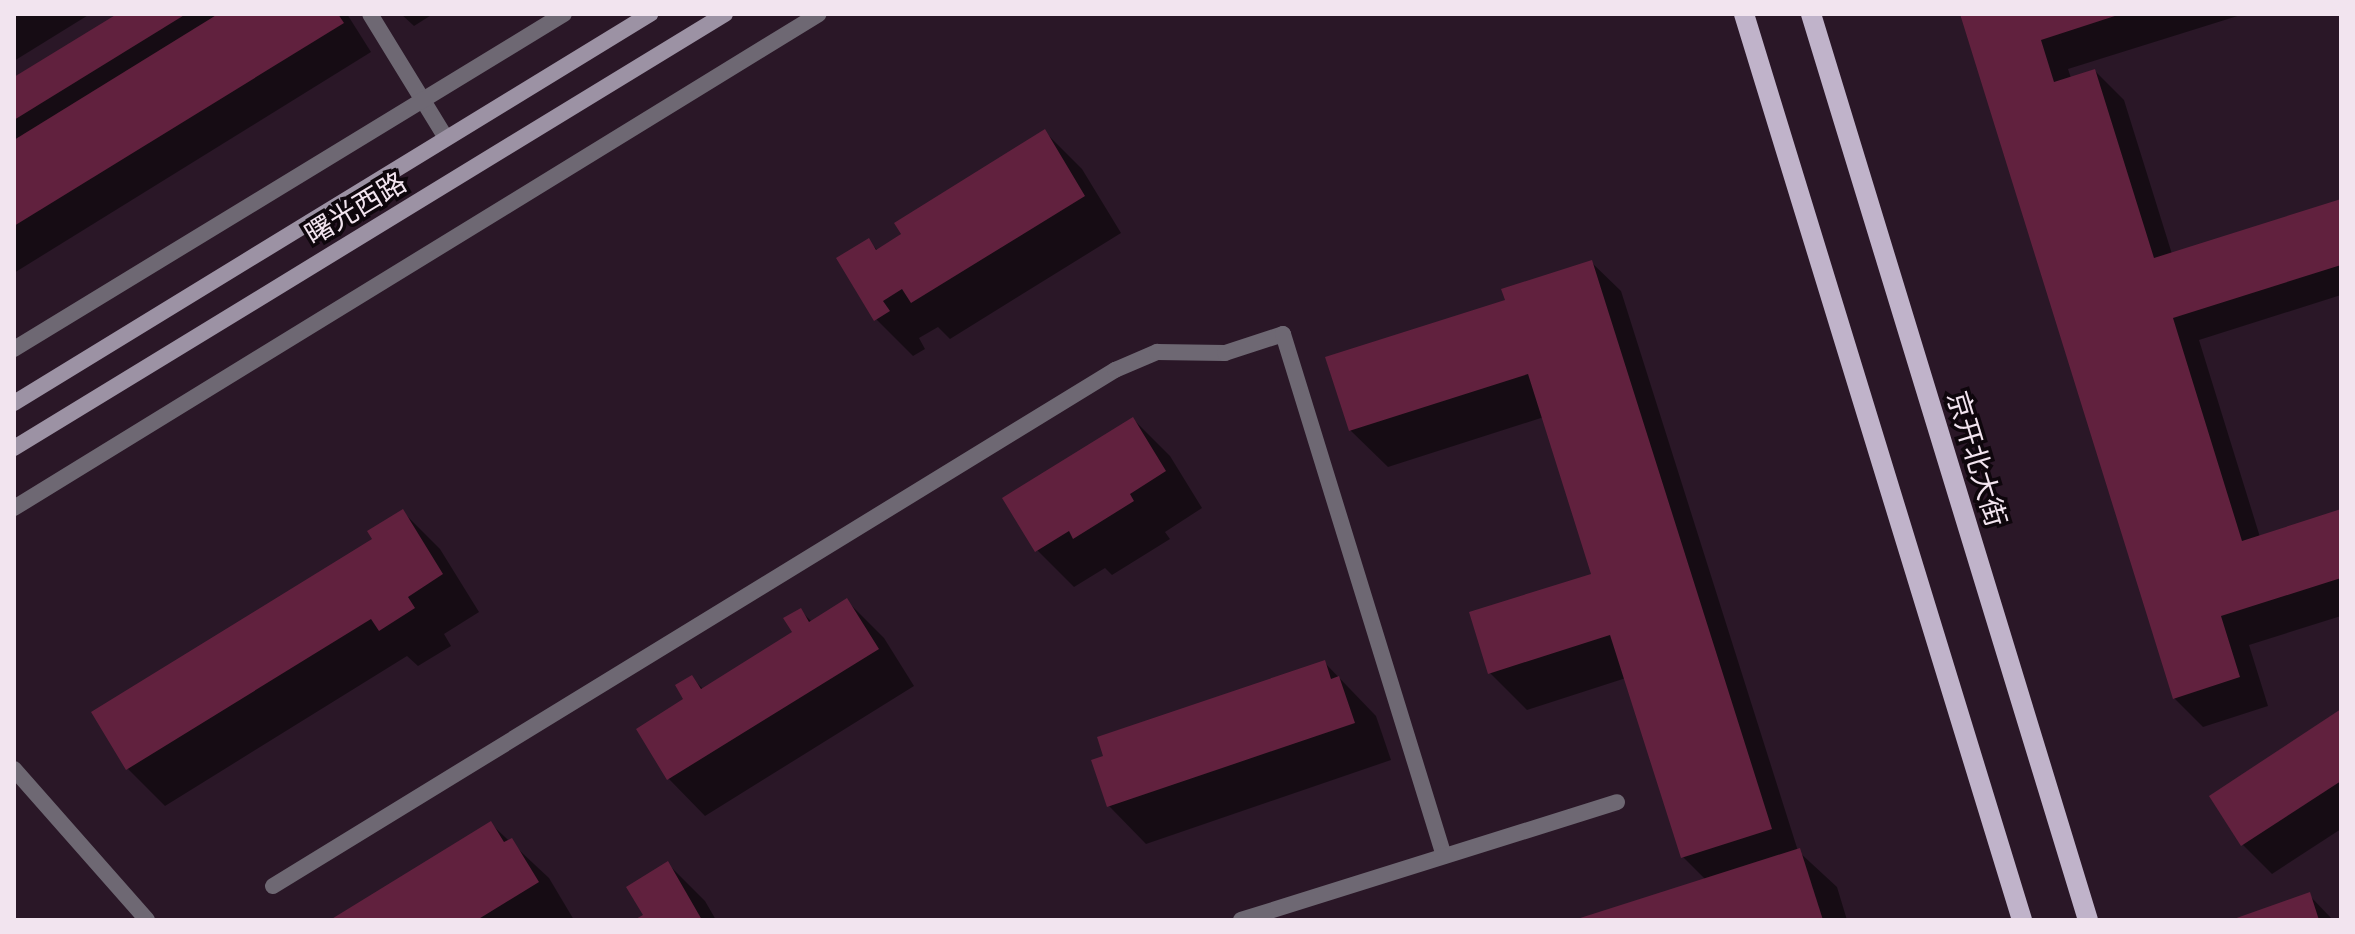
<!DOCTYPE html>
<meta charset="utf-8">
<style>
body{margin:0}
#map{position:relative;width:2355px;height:934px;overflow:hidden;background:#2a1727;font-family:"Varela Round","Noto Sans SC",sans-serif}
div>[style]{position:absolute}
.shadow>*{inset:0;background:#0007}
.building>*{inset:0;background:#61213e}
.service>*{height:16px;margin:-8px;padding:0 8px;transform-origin:8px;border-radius:8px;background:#6e6873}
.minor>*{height:16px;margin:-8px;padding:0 8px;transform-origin:8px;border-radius:8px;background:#6e6873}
.secondary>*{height:16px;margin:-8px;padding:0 8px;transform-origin:8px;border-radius:8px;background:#9c92a4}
.primary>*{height:20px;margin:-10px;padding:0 10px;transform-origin:10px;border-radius:10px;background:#c0b3ca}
span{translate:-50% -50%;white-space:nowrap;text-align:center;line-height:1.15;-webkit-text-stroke:7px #0e060c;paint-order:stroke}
.street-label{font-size:28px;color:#f2e4ef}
.frame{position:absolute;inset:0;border:16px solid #f2e4ef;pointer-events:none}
</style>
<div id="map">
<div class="shadow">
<i style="clip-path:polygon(14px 14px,90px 14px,14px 61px)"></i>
<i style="clip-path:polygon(120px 14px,347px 14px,371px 52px,14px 273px,14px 79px)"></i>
<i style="clip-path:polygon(401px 14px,433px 14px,414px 26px)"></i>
<i style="clip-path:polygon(1962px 14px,2244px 14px,2068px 69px,2071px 78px,2095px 71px,2124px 100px,2172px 254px,2341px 201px,2341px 295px,2199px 340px,2260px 537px,2341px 511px,2341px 616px,2249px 645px,2268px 706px,2203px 727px,2174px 698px)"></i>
<i style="clip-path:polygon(1045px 132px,1082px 169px,1121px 233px,950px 339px,938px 327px,919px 338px,925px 349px,913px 356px,876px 319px,868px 240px,878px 251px)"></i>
<i style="clip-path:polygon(1591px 262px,1621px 291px,1798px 851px,1837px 887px,1847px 920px,1581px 920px,1706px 880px,1683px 857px,1626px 678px,1527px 710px,1490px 673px,1595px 581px,1544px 417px,1388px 467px,1350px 430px,1507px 302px)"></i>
<i style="clip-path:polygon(1133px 419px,1170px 456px,1202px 508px,1165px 532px,1170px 539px,1112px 575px,1105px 568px,1074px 587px,1037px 550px)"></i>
<i style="clip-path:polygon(403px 512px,440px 549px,479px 612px,444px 634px,451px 646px,418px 666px,407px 656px,165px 806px,128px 769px,94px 713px,375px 540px)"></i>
<i style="clip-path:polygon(847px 601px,884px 638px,914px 686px,705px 816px,668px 778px,692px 678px,704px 690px,795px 633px,800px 610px,812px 622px)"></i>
<i style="clip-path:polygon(1324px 662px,1376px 716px,1391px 760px,1146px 844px,1109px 806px)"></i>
<i style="clip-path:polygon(2341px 712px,2341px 829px,2272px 874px,2243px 845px,2211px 797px)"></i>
<i style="clip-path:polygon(490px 823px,549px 878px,574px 920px,334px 920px)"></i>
<i style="clip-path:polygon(668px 864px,705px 901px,716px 920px,638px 920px,646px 916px)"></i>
<i style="clip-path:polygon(2309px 895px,2333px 920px,2236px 920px)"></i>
</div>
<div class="building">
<i style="clip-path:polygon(117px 14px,186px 14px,14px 120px,14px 77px)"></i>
<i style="clip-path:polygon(218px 14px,338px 14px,344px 23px,14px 226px,14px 140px)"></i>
<i style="clip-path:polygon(1960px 14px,2121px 14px,2041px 40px,2054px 82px,2095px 69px,2154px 258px,2341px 199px,2341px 265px,2173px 318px,2242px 541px,2341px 509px,2341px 578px,2221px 616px,2240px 677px,2173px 699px)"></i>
<i style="clip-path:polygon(1045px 129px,1085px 196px,911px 303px,902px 289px,883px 301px,890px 311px,874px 321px,836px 258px,869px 238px,876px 250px,901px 234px,894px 223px)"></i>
<i style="clip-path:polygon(1592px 260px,1772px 829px,1681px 858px,1610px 635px,1488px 674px,1469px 612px,1591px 574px,1528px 374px,1349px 431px,1325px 357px,1505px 300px,1501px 289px)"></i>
<i style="clip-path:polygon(1133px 417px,1166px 471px,1130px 494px,1134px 501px,1073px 539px,1069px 531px,1035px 552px,1002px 498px)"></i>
<i style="clip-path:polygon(403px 509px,443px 574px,408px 597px,415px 608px,379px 631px,371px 619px,126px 770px,91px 712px,372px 539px,367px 531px)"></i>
<i style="clip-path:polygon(847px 598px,879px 649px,667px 780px,636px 729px,683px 699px,675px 685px,692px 675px,701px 689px,792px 632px,783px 618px,801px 608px,809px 622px)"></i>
<i style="clip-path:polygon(1325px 660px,1331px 679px,1339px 676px,1355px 723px,1107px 807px,1091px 760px,1103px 756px,1097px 737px)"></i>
<i style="clip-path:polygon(2341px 709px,2341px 781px,2241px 846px,2209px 796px)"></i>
<i style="clip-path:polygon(491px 821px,504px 842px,512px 838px,539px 882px,477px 920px,330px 920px)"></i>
<i style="clip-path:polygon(1800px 848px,1823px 920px,1577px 920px,1577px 919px)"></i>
<i style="clip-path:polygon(668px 861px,702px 920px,634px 920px,643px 915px,626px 887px)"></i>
<i style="clip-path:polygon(2310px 892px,2319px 920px,2231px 920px)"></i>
</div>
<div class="service">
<i style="left:273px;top:886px;width:988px;rotate:-31.5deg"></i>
<i style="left:1115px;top:370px;width:46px;rotate:-23.2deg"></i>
<i style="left:1157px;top:352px;width:68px;rotate:0.8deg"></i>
<i style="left:1225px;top:353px;width:61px;rotate:-18.1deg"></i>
<i style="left:1283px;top:334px;width:546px;rotate:72.86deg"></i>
<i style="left:1241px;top:920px;width:394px;rotate:-17.4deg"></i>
</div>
<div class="minor">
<i style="left:370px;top:14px;width:145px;rotate:58.5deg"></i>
<i style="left:14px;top:349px;width:644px;rotate:-31.35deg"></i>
<i style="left:14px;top:508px;width:944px;rotate:-31.54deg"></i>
<i style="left:14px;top:769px;width:201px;rotate:48.6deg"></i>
</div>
<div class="secondary">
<i style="left:14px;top:403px;width:746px;rotate:-31.45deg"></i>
<i style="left:14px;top:448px;width:833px;rotate:-31.4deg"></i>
</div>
<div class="primary">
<i style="left:1744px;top:14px;width:948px;rotate:72.94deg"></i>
<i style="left:1811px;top:14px;width:947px;rotate:73deg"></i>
</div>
<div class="street-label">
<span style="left:356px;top:209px;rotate:-31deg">曙光西路</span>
<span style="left:1976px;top:459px;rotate:73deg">京开北大街</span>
</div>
<div class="frame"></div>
</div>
